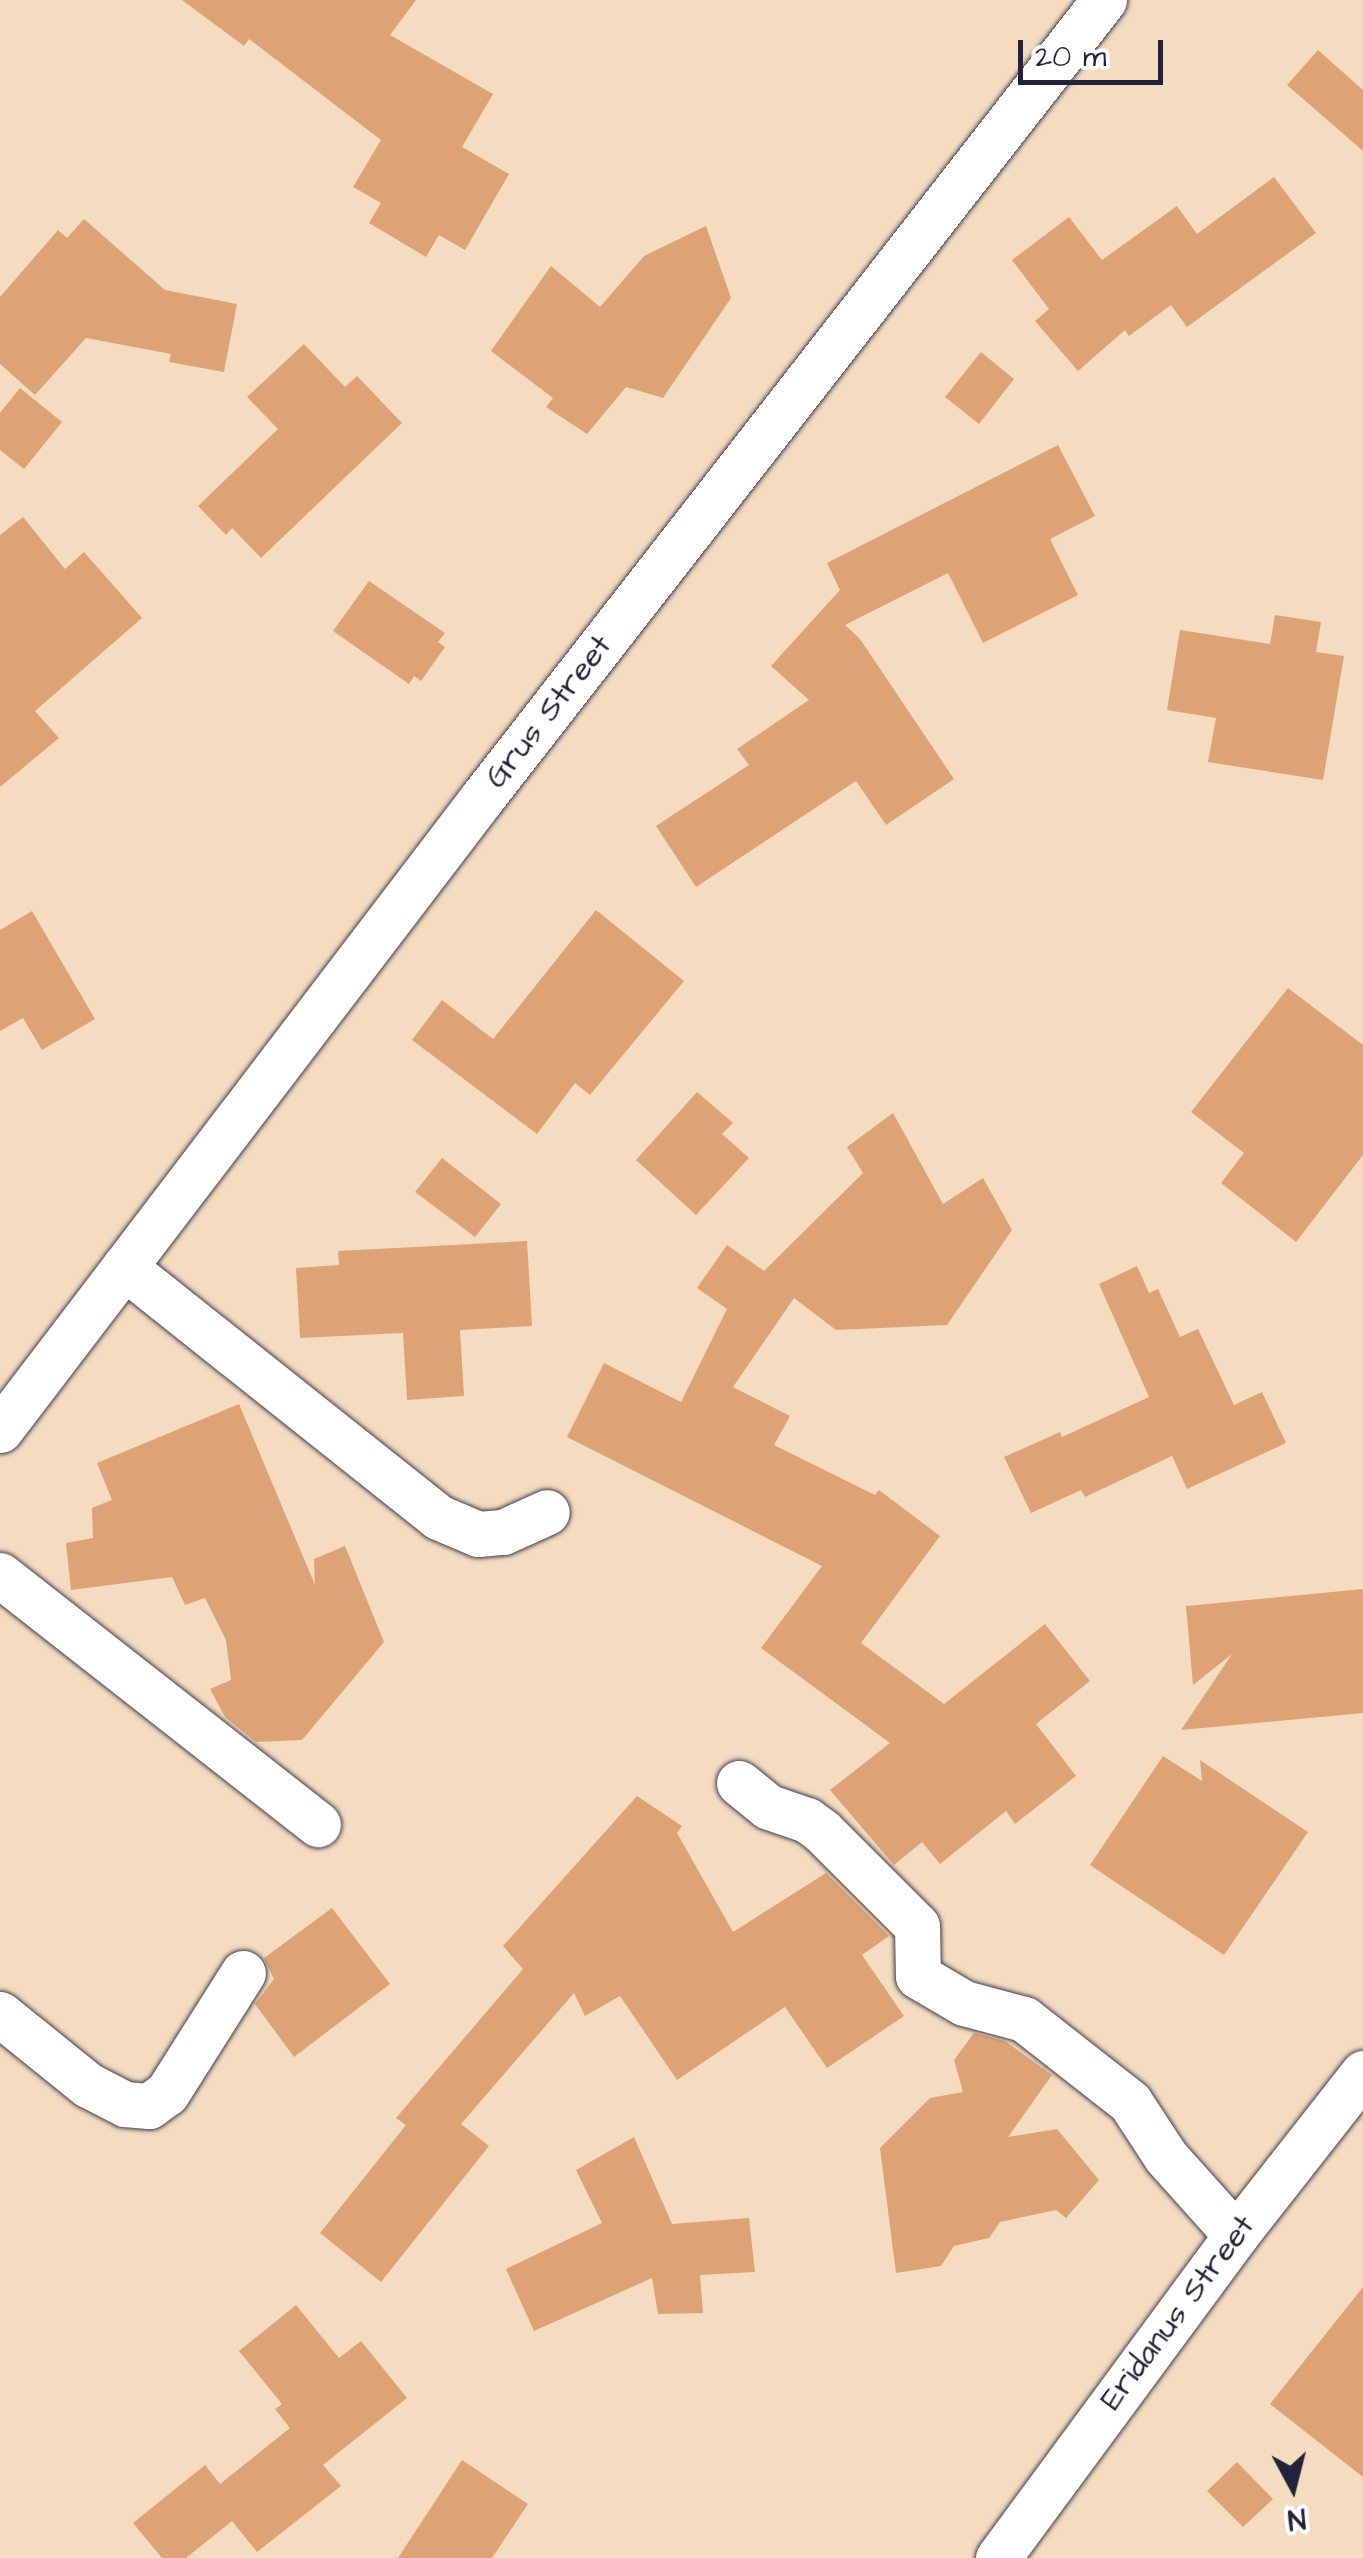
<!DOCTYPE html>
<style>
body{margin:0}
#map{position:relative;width:1363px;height:2558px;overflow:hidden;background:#f5dbbf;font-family:"Architects Daughter",sans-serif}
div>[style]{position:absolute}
.building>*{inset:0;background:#dda375}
.roads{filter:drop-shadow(0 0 2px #423e4f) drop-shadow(0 0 2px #423e4f)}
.street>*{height:45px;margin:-22.5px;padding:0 22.5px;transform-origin:22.5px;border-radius:22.5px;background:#fff}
span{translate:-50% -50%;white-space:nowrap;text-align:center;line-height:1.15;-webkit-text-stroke:8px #fff;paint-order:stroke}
.street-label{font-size:32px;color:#22223b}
.north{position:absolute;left:1243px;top:2438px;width:100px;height:100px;-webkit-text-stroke:8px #fff;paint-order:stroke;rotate:173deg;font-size:28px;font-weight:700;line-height:40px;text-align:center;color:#22223b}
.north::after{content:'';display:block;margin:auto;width:35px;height:45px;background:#22223b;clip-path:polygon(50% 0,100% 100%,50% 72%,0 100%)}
.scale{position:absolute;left:1018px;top:40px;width:145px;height:45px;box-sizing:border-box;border:5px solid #22223b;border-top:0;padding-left:12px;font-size:30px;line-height:35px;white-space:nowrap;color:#22223b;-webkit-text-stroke:8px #fff;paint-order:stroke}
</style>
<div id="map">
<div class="building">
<i style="clip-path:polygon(182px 0,416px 0,390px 35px,493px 94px,462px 147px,509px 174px,465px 250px,439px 235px,426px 257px,369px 223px,381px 203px,353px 187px,381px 140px,249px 39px,244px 46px)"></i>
<i style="clip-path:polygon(1318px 50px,1363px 90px,1363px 151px,1287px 85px)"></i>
<i style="clip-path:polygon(1274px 177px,1316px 233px,1187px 327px,1171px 305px,1129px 336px,1125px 330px,1078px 371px,1035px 321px,1049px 309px,1012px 260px,1069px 217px,1102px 260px,1177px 206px,1197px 234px)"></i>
<i style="clip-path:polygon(84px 219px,165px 290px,237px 304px,224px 372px,169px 362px,171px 354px,86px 338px,35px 395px,0 364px,0 297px,58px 230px,67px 238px)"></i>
<i style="clip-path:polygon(706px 226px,731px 298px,663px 398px,626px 387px,587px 434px,546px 407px,553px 398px,491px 351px,551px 266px,600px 307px,644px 256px)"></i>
<i style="clip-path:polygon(304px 344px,345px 387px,357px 376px,402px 423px,261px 558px,232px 528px,226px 535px,198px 506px,278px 429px,247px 397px)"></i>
<i style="clip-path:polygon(981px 352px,1014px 379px,979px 424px,945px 397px)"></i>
<i style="clip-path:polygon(20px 388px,62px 422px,24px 469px,0 450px,0 413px)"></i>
<i style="clip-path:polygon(1058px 445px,1095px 516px,1050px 539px,1078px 595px,983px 643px,948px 573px,845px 625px,860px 639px,954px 779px,886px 825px,856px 781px,696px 887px,656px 826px,749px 765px,737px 749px,809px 700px,771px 666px,840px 590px,827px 563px)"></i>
<i style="clip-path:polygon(23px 517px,65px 569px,84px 552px,142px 618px,35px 711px,59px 738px,0 787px,0 535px)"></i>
<i style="clip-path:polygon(369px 581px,445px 633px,438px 642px,445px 647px,421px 681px,414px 676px,409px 684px,333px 631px)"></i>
<i style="clip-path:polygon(1275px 615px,1321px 622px,1316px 652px,1344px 656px,1323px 780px,1208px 762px,1216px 718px,1167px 710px,1180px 630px,1270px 644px)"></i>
<i style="clip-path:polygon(596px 910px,684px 981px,590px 1095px,575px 1083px,537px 1134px,412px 1040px,442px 1000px,493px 1039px)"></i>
<i style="clip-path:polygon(32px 911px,95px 1019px,42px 1050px,23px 1018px,0 1031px,0 930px)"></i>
<i style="clip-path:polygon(1288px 988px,1363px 1045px,1363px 1155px,1296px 1242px,1221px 1183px,1244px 1153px,1191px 1112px)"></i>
<i style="clip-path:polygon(697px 1092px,733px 1123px,722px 1134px,749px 1158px,696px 1215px,636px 1160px)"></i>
<i style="clip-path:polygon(893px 1113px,943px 1204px,983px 1178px,1012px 1230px,947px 1325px,836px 1330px,794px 1298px,733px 1387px,790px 1416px,774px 1445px,875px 1495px,879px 1490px,940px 1536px,861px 1643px,944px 1704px,1045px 1624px,1090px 1681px,1036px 1724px,1076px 1776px,1015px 1824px,1006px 1811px,940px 1864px,922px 1842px,894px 1865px,830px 1790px,890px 1743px,761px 1648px,822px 1566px,567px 1437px,604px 1363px,681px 1402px,727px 1309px,697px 1288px,727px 1245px,764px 1271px,863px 1173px,847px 1147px)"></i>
<i style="clip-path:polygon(442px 1158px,501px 1204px,475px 1237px,415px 1192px)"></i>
<i style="clip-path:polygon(527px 1241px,532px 1326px,460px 1330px,464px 1396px,407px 1400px,403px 1333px,300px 1338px,296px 1268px,339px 1265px,338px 1251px)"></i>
<i style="clip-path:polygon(1137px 1266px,1149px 1293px,1158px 1289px,1180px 1337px,1198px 1329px,1234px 1405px,1262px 1392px,1286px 1443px,1187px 1489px,1172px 1456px,1085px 1497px,1081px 1490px,1031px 1513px,1004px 1457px,1060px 1432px,1062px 1437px,1149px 1397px,1099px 1284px)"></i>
<i style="clip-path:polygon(239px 1404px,315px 1585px,314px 1559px,345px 1546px,384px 1642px,302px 1740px,256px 1742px,225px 1717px,210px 1689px,231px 1680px,226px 1640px,205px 1598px,185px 1605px,172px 1577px,71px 1590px,66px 1543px,93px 1538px,92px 1508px,112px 1500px,97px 1463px)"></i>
<i style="clip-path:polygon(1363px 1589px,1363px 1713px,1181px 1730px,1232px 1654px,1193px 1685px,1186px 1606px)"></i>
<i style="clip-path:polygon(1163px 1756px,1202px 1781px,1200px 1760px,1308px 1832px,1224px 1955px,1090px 1865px)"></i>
<i style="clip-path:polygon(637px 1796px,682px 1826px,677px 1833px,733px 1932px,826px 1873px,889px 1936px,862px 1955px,904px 2016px,827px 2068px,785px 2007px,677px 2080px,620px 1996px,585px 2016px,574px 1993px,461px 2124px,489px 2146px,381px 2282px,320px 2233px,406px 2125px,396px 2118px,523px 1969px,503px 1946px)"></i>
<i style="clip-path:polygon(332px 1908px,390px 1984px,294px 2057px,255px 2004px,274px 1979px,264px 1958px)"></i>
<i style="clip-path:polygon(974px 2033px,1005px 2041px,1052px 2075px,1008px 2137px,1057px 2129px,1099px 2180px,1066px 2218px,1056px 2210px,1000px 2222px,989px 2238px,954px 2246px,941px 2266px,896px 2273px,880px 2148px,930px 2098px,963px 2092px,954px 2060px)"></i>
<i style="clip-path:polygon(634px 2137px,672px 2224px,749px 2218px,755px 2272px,700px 2275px,703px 2313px,658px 2314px,652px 2278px,534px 2331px,506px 2269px,602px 2223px,576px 2170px)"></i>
<i style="clip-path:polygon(1363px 2287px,1363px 2477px,1270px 2404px)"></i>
<i style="clip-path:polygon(296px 2305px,339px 2358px,361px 2341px,407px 2398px,323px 2465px,341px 2486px,257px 2552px,232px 2521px,186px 2558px,162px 2558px,133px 2523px,205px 2465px,220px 2484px,290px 2428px,275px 2409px,282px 2404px,239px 2351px)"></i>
<i style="clip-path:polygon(462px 2460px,528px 2504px,492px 2558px,398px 2558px)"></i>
<i style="clip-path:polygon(1237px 2462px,1273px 2499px,1243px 2527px,1207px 2491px)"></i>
</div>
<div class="roads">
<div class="street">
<i style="left:124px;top:1267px;width:401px;rotate:38.5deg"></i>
<i style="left:438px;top:1517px;width:43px;rotate:23deg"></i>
<i style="left:478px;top:1534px;width:25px;rotate:-5deg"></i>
<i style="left:503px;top:1532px;width:48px;rotate:-24.4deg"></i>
<i style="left:0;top:1430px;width:795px;rotate:-52.67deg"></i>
<i style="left:482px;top:798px;width:1012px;rotate:-52.07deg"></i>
<i style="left:0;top:1575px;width:404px;rotate:38.1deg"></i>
<i style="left:739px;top:1783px;width:38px;rotate:39deg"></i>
<i style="left:769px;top:1807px;width:40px;rotate:18.9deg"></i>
<i style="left:807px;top:1820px;width:19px;rotate:36deg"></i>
<i style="left:822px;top:1831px;width:134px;rotate:45deg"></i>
<i style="left:917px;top:1926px;width:50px;rotate:88.9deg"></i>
<i style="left:918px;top:1976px;width:53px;rotate:30.4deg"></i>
<i style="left:964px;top:2003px;width:62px;rotate:14.9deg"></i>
<i style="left:1024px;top:2019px;width:135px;rotate:38.1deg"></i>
<i style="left:1130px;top:2102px;width:66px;rotate:56.8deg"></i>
<i style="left:1166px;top:2157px;width:105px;rotate:48.1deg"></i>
<i style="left:0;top:2014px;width:113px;rotate:38.9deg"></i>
<i style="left:88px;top:2085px;width:42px;rotate:27.2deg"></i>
<i style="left:125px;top:2104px;width:24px;rotate:5deg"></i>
<i style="left:149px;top:2106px;width:22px;rotate:-36deg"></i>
<i style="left:167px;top:2093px;width:142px;rotate:-57.7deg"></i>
<i style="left:998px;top:2558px;width:401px;rotate:-53.6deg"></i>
<i style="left:1236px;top:2235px;width:206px;rotate:-51.9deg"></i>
</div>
</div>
<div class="street-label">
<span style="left:549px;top:712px;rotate:-52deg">Grus Street</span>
<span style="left:1178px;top:2313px;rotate:-53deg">Eridanus Street</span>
</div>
<div class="north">N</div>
<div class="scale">20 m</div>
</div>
